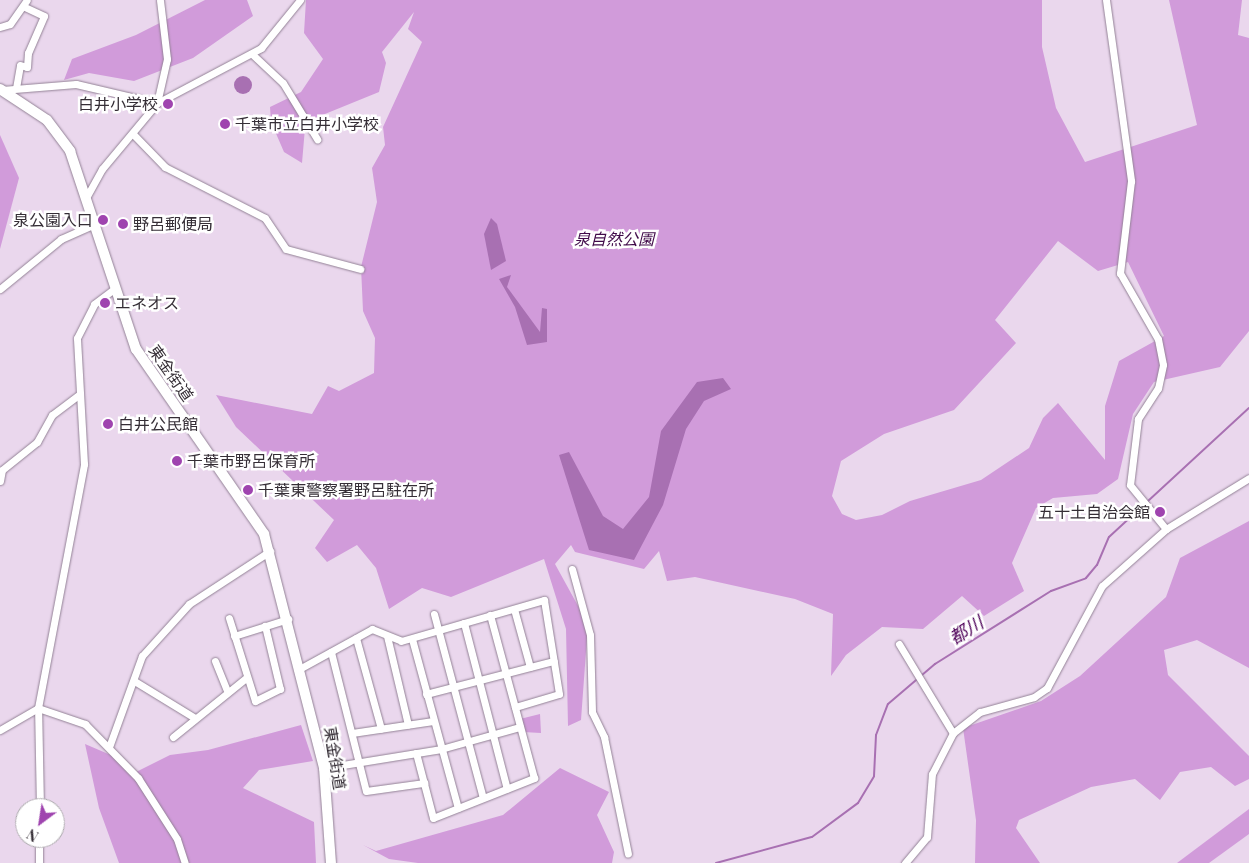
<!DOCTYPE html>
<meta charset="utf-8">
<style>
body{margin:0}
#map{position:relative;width:1249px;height:863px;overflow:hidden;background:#ead7ed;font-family:"Playfair Display","Noto Sans JP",serif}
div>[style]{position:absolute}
.green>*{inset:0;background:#d19bda}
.water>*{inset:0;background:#a870b2}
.round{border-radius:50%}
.stream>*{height:2px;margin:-1px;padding:0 1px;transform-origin:1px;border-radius:1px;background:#a870b2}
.roads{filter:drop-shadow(0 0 1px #938296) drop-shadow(0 0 1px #938296)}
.minor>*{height:7px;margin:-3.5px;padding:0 3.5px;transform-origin:3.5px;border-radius:3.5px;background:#fff}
.highway>*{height:10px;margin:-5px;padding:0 5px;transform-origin:5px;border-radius:5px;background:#fff}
.dots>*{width:14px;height:14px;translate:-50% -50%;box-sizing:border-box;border:2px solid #fff;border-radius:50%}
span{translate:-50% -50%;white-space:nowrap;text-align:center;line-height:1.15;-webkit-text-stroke:5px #fff;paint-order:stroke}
.poi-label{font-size:16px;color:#352e36}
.right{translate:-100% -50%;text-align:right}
.left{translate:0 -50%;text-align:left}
.park-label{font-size:16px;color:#410b4a;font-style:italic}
.street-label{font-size:16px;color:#352e36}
.water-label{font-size:18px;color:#4d0058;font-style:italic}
.north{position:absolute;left:15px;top:798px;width:50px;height:50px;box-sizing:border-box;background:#fff;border:1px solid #aeabaf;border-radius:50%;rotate:211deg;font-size:14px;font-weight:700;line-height:20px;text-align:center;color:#352e36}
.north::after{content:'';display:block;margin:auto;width:18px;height:22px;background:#9f44af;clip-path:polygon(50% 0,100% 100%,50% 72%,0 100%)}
</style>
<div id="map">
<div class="green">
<i style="clip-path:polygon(205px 0,247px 0,253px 16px,193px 58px,134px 81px,89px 73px,64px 80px,72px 59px,136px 35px)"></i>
<i style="clip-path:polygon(evenodd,306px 0,1042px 0,1042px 47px,1056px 108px,1085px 162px,1197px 125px,1169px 0,1242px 0,1238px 35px,1249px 38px,1249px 331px,1220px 367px,1154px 382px,1133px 414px,1118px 479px,1097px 494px,1053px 498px,1036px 508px,1012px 563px,1024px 591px,984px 616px,962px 596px,923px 629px,882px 627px,846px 655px,831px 676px,833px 614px,795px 599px,695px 577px,667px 581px,659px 551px,644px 569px,575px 552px,571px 545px,555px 564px,588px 624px,581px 720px,568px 726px,566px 629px,544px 559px,451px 597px,422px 588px,389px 609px,376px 568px,357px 545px,327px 562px,315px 548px,334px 520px,236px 427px,216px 395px,312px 414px,328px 386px,339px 391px,374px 373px,375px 338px,363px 311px,361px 267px,377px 202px,372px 168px,385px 145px,383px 127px,422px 42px,408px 29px,414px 12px,382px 52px,386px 63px,379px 92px,320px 116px,305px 128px,302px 163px,284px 152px,271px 122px,270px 107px,301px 92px,323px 59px,304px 33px,306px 0,1058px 241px,1098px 271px,1128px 262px,1164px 336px,1119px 361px,1105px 406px,1105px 460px,1058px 403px,1043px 418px,1029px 448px,981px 480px,910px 501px,882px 515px,856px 520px,842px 514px,832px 496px,841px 461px,884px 434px,954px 410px,1016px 343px,995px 320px,1058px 241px)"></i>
<i style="clip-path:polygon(0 135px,19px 178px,0 249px)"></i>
<i style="clip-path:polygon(1249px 521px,1249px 668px,1197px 640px,1164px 650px,1168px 675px,1249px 756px,1249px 779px,1235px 786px,1211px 767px,1180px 772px,1160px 800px,1135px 779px,1091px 787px,1019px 820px,1016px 828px,1040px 863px,975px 863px,976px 820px,963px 728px,1041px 701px,1080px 676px,1166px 597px,1180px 558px)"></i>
<i style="clip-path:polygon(540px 714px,541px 733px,523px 732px,520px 719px)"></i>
<i style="clip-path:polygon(301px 725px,313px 761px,259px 770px,243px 788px,314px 822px,316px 863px,119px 863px,99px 808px,85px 744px,113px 756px,130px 775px,170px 755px,208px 750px)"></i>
<i style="clip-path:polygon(560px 768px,609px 792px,597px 815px,614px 852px,612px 863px,418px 863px,389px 859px,363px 845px,376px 851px,503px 815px)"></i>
<i style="clip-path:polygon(1249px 809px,1249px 834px,1209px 863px,1177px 863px)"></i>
</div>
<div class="water">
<i class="round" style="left:234px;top:76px;width:18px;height:18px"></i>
<i style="clip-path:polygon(491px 218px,497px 224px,506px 261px,491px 270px,484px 234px)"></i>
<i style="clip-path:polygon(511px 275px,507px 287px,540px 332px,542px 308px,547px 309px,547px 342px,527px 345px,515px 307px,499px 279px)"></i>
<i style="clip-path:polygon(723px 378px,731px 389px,704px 401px,686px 429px,663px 505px,634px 560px,589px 550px,559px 455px,569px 452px,603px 516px,623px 529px,649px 497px,661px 431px,697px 382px)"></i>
</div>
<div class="stream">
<i style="left:716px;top:863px;width:99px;rotate:-15.2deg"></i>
<i style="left:812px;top:837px;width:57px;rotate:-36.5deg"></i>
<i style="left:858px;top:803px;width:31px;rotate:-59deg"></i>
<i style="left:874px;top:776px;width:41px;rotate:-87.2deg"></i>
<i style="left:876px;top:735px;width:33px;rotate:-69deg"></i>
<i style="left:888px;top:704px;width:62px;rotate:-40.4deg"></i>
<i style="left:935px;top:664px;width:137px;rotate:-32.2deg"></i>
<i style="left:1051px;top:591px;width:37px;rotate:-20deg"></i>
<i style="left:1086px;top:578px;width:17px;rotate:-50deg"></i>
<i style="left:1097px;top:565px;width:30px;rotate:-67deg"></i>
<i style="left:1109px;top:537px;width:190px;rotate:-42.7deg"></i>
</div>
<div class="roads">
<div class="minor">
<i style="left:1106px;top:0;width:183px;rotate:82.1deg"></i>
<i style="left:1131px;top:181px;width:93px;rotate:96.8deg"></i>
<i style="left:1120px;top:273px;width:76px;rotate:60.1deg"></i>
<i style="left:1158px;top:339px;width:26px;rotate:79deg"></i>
<i style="left:1163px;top:365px;width:24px;rotate:102deg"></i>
<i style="left:1158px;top:388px;width:37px;rotate:123deg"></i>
<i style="left:1138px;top:419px;width:66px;rotate:96.9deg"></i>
<i style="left:1130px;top:485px;width:57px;rotate:50.7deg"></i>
<i style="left:0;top:27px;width:10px;rotate:-17deg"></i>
<i style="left:10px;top:24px;width:29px;rotate:-55deg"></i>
<i style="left:252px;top:54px;width:42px;rotate:43.1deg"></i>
<i style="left:283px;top:83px;width:66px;rotate:58.7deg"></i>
<i style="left:16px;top:88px;width:23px;rotate:-80deg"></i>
<i style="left:20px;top:65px;width:7px;rotate:16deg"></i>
<i style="left:27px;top:67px;width:14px;rotate:-86deg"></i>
<i style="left:28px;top:53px;width:40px;rotate:-66.6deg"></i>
<i style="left:44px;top:16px;width:21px;rotate:-155deg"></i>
<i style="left:2px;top:90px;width:74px;rotate:-4.6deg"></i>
<i style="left:76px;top:84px;width:83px;rotate:13.2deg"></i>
<i style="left:157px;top:103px;width:45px;rotate:-77.2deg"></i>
<i style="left:167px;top:59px;width:59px;rotate:-96.8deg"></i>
<i style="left:133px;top:134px;width:46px;rotate:45.9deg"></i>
<i style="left:165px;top:167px;width:112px;rotate:27deg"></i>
<i style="left:265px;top:218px;width:37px;rotate:56deg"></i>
<i style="left:286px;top:249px;width:77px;rotate:15.1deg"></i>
<i style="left:87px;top:196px;width:31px;rotate:-61deg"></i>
<i style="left:102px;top:169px;width:86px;rotate:-50.2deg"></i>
<i style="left:157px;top:103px;width:118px;rotate:-27.9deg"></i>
<i style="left:261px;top:48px;width:62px;rotate:-50.9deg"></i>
<i style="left:0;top:289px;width:79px;rotate:-39.3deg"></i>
<i style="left:61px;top:239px;width:37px;rotate:-24deg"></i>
<i style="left:0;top:481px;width:11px;rotate:-80deg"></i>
<i style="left:2px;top:470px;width:45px;rotate:-38.7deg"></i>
<i style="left:37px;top:442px;width:31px;rotate:-61deg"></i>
<i style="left:52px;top:415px;width:34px;rotate:-37deg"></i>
<i style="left:572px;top:569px;width:68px;rotate:74.7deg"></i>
<i style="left:590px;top:635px;width:77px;rotate:88.5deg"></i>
<i style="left:592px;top:712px;width:28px;rotate:64deg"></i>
<i style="left:604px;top:737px;width:119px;rotate:78.4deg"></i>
<i style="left:514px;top:609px;width:60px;rotate:74.6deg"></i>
<i style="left:434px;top:614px;width:190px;rotate:75.1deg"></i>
<i style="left:229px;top:618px;width:87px;rotate:72.6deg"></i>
<i style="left:255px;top:701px;width:28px;rotate:-26deg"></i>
<i style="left:280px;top:689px;width:65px;rotate:-103.4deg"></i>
<i style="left:464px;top:623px;width:171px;rotate:75.5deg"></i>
<i style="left:234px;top:636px;width:57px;rotate:-17.5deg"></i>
<i style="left:387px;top:636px;width:91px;rotate:76.7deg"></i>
<i style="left:356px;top:638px;width:94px;rotate:74.6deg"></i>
<i style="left:412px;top:639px;width:175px;rotate:74.8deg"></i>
<i style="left:899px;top:644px;width:104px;rotate:58.8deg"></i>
<i style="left:331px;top:652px;width:143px;rotate:75.9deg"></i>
<i style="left:366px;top:791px;width:59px;rotate:-7.9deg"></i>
<i style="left:215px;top:661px;width:31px;rotate:68deg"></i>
<i style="left:301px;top:668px;width:81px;rotate:-28.8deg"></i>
<i style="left:372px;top:629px;width:31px;rotate:22deg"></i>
<i style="left:401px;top:641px;width:149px;rotate:-16deg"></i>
<i style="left:544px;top:600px;width:95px;rotate:80.9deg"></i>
<i style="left:559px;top:694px;width:46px;rotate:163.5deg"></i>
<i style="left:136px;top:682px;width:69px;rotate:31.4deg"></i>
<i style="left:426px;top:694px;width:132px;rotate:-14.5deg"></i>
<i style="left:0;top:730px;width:44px;rotate:-30.1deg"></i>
<i style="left:38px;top:708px;width:50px;rotate:18.8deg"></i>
<i style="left:85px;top:724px;width:76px;rotate:45.5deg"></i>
<i style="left:138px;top:778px;width:72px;rotate:57.4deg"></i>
<i style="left:177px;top:839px;width:25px;rotate:72deg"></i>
<i style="left:352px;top:733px;width:82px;rotate:-8.4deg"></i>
<i style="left:173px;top:737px;width:95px;rotate:-39deg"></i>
<i style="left:109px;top:747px;width:97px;rotate:-70.1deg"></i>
<i style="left:142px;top:656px;width:70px;rotate:-47.9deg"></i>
<i style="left:189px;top:604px;width:97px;rotate:-33.2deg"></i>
<i style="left:416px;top:753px;width:67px;rotate:75.3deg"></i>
<i style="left:433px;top:818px;width:109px;rotate:-21.6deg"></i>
<i style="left:534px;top:778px;width:169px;rotate:-105.1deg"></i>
<i style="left:324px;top:768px;width:119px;rotate:-9.2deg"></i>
<i style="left:441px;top:749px;width:82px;rotate:-15.6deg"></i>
<i style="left:40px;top:808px;width:100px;rotate:-91.1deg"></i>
<i style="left:38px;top:708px;width:248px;rotate:-79.3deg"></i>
<i style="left:84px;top:464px;width:126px;rotate:-93.2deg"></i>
<i style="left:77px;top:338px;width:38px;rotate:-63deg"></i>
<i style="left:94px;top:304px;width:25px;rotate:-37deg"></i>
<i style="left:39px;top:863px;width:25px;rotate:-90deg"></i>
<i style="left:905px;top:863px;width:34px;rotate:-50deg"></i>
<i style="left:927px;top:837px;width:63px;rotate:-85.5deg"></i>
<i style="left:932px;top:774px;width:46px;rotate:-62.9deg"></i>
<i style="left:953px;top:733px;width:34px;rotate:-38deg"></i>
<i style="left:980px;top:712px;width:56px;rotate:-15.5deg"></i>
<i style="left:1034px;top:697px;width:16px;rotate:-35deg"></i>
<i style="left:1047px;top:688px;width:116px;rotate:-61.7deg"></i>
<i style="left:1102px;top:586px;width:86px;rotate:-41.7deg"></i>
<i style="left:1166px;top:529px;width:97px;rotate:-31.6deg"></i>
</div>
<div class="highway">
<i style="left:0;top:89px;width:56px;rotate:33.4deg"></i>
<i style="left:47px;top:120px;width:39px;rotate:53deg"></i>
<i style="left:70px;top:151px;width:209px;rotate:71.6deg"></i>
<i style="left:136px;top:349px;width:225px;rotate:55.3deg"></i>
<i style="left:264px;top:534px;width:242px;rotate:75.6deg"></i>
<i style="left:324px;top:768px;width:95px;rotate:85.8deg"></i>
</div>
</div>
<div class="dots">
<i style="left:168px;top:104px;background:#9f44af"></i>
<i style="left:225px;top:124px;background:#9f44af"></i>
<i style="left:103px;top:220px;background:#9f44af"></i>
<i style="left:123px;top:224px;background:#9f44af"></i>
<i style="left:105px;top:303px;background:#9f44af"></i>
<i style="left:108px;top:424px;background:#9f44af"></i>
<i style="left:177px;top:461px;background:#9f44af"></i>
<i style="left:248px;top:490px;background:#9f44af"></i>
<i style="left:1160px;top:512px;background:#9f44af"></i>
</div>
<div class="poi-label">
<span class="right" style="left:158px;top:104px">白井小学校</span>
<span class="left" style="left:235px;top:124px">千葉市立白井小学校</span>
<span class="right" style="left:93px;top:220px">泉公園入口</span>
<span class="left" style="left:133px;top:224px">野呂郵便局</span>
<span class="left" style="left:115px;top:303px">エネオス</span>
<span class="left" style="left:118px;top:424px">白井公民館</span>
<span class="left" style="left:187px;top:461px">千葉市野呂保育所</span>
<span class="left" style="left:258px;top:490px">千葉東警察署野呂駐在所</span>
<span class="right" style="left:1150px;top:512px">五十土自治会館</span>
</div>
<div class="park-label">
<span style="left:614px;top:239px">泉自然公園</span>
</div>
<div class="street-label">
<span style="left:171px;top:373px;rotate:55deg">東金街道</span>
<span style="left:335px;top:758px;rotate:81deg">東金街道</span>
</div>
<div class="water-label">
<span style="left:966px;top:630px;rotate:-32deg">都川</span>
</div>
<div class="north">N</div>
</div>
